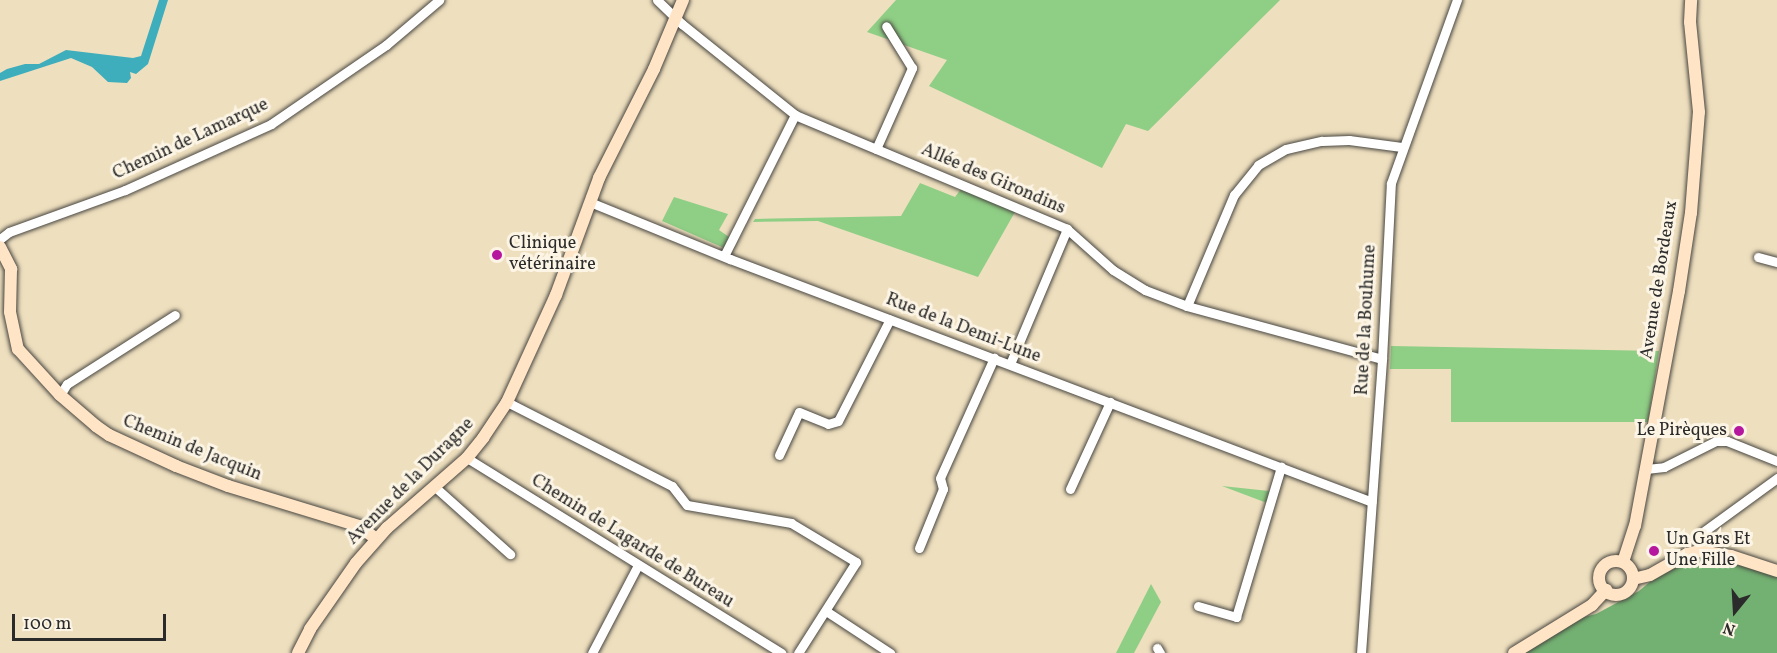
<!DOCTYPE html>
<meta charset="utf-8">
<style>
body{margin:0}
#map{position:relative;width:1777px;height:653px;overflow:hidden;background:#eedfbe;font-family:Vollkorn,serif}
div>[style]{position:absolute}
.green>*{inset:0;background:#8fce85}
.forest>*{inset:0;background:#73b172}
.water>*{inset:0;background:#3eadbc}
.roads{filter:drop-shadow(0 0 2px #484641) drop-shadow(0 0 2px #484641)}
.street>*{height:9px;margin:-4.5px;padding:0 4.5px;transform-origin:4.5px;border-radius:4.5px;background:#fff}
.secondary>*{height:12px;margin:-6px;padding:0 6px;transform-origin:6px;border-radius:6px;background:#ffe4c6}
.secondary>.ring{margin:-6px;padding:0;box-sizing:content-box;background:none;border:12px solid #ffe4c6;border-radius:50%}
.dots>*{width:16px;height:16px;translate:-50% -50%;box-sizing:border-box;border:3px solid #fcf5e5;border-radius:50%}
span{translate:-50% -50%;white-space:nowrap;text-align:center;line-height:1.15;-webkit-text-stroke:6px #fcf5e5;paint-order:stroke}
.street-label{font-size:18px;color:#2b2b2b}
.poi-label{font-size:18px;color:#2b2b2b}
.left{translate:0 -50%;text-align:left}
.right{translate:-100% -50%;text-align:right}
.north{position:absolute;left:1705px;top:581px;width:60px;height:60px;-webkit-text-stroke:4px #fcf5e5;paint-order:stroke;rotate:198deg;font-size:16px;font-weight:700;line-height:24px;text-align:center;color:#2b2b2b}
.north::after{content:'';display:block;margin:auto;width:21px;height:27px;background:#2b2b2b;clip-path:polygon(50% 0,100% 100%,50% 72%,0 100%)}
.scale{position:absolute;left:12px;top:614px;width:154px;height:27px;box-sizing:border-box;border:3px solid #2b2b2b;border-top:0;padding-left:8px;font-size:18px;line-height:21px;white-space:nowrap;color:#2b2b2b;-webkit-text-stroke:4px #fcf5e5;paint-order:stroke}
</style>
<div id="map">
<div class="green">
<i style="clip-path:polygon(896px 0,1280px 0,1148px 131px,1126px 124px,1102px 168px,929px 86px,947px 60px,867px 32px)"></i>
<i style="clip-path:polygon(920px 183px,955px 197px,961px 189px,1015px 212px,978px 277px,818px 221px,753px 222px,755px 219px,901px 216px)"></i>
<i style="clip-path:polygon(674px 197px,728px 214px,719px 230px,729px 237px,724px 248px,662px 221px)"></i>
<i style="clip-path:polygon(1391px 346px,1659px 351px,1648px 422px,1451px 422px,1451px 369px,1390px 369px)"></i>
<i style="clip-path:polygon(1222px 486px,1269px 491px,1267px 503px)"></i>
<i style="clip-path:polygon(1151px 584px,1161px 602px,1134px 653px,1116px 653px)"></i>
</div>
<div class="forest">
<i style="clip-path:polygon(1699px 551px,1777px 571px,1777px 653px,1514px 653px,1567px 621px,1596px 614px,1639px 591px,1677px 559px)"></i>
</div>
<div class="water">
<i style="clip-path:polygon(159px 0,168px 0,148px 64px,136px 74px,130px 72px,131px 78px,127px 83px,108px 82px,92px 67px,71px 58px,0 81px,0 73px,7px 69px,25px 64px,39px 64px,66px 50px,133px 58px,141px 56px)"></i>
</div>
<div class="roads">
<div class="street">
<i style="left:657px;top:0;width:35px;rotate:44deg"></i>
<i style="left:682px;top:24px;width:145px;rotate:38.8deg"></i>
<i style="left:795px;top:115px;width:295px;rotate:22.7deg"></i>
<i style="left:1067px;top:229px;width:62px;rotate:41.7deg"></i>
<i style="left:1113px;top:270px;width:38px;rotate:32deg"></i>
<i style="left:1145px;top:290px;width:45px;rotate:20.9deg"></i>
<i style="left:1187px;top:306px;width:202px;rotate:15.2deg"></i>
<i style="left:876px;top:149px;width:89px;rotate:-66deg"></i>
<i style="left:912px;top:68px;width:49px;rotate:-121.8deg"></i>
<i style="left:590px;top:202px;width:151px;rotate:22.2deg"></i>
<i style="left:730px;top:259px;width:686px;rotate:20.73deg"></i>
<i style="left:0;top:239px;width:11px;rotate:-38deg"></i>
<i style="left:9px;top:232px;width:123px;rotate:-19.9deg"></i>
<i style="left:125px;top:190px;width:160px;rotate:-24.3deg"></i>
<i style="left:271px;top:124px;width:140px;rotate:-34.5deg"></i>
<i style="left:386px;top:45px;width:70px;rotate:-40.3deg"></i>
<i style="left:724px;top:256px;width:158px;rotate:-63.3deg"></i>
<i style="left:1758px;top:257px;width:20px;rotate:15deg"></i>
<i style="left:1187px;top:306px;width:121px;rotate:-67.1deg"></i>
<i style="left:1234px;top:195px;width:38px;rotate:-51deg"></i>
<i style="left:1258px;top:165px;width:32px;rotate:-30deg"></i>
<i style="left:1286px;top:149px;width:37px;rotate:-13deg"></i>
<i style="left:1322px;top:141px;width:27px;rotate:-2deg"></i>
<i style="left:1349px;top:140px;width:53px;rotate:7.5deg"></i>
<i style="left:1010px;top:364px;width:147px;rotate:-67.1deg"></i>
<i style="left:60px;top:395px;width:13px;rotate:-58deg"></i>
<i style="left:67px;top:384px;width:128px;rotate:-32.6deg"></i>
<i style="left:507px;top:402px;width:185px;rotate:27deg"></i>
<i style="left:672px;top:486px;width:24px;rotate:52deg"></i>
<i style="left:687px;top:505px;width:106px;rotate:9.8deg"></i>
<i style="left:791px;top:523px;width:76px;rotate:31deg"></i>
<i style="left:856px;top:562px;width:108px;rotate:122.5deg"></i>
<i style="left:779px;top:455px;width:47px;rotate:-65.1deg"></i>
<i style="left:799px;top:412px;width:31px;rotate:22deg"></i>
<i style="left:828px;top:424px;width:10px;rotate:-17deg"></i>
<i style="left:838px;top:421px;width:114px;rotate:-63deg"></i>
<i style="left:467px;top:458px;width:370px;rotate:31.8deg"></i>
<i style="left:1646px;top:469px;width:18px;rotate:-6deg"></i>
<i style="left:1664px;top:467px;width:58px;rotate:-26.6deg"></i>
<i style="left:1716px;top:441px;width:11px"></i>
<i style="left:1727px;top:441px;width:54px;rotate:21.8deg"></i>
<i style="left:435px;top:487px;width:101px;rotate:41.8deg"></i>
<i style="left:1070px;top:489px;width:96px;rotate:-65.3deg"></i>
<i style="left:919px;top:548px;width:64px;rotate:-67.9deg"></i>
<i style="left:943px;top:489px;width:11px;rotate:-105deg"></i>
<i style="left:940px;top:478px;width:132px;rotate:-65.8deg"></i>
<i style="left:1699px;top:551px;width:19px;rotate:-78deg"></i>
<i style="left:1703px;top:532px;width:92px;rotate:-36.1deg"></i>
<i style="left:1198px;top:606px;width:40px;rotate:16deg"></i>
<i style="left:1236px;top:617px;width:157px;rotate:-73.3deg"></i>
<i style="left:826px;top:611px;width:77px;rotate:33.3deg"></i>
<i style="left:1157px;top:648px;width:6px;rotate:59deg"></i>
<i style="left:592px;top:653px;width:99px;rotate:-62.4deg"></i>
<i style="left:1361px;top:653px;width:295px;rotate:-85.9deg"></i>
<i style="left:1382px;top:359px;width:176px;rotate:-87.1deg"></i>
<i style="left:1391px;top:183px;width:195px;rotate:-70.2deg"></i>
</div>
<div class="secondary">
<i style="left:0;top:247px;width:25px;rotate:63deg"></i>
<i style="left:11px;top:269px;width:43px;rotate:91.3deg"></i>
<i style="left:10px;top:312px;width:38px;rotate:78deg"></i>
<i style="left:18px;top:349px;width:62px;rotate:47.6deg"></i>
<i style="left:60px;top:395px;width:48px;rotate:40.7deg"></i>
<i style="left:96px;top:426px;width:16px;rotate:35deg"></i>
<i style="left:109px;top:435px;width:74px;rotate:24.8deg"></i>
<i style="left:176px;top:466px;width:56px;rotate:21deg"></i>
<i style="left:228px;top:486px;width:137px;rotate:17deg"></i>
<i style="left:359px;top:526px;width:21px;rotate:37deg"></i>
<i class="ring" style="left:1599px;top:561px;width:22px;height:22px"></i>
<i style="left:1623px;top:562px;width:38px;rotate:-72deg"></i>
<i style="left:1635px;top:526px;width:239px;rotate:-79.4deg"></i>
<i style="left:1679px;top:291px;width:79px;rotate:-81.3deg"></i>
<i style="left:1691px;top:213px;width:101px;rotate:-85.5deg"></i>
<i style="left:1699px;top:112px;width:90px;rotate:-95.7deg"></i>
<i style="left:1690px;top:22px;width:22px;rotate:-87deg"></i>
<i style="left:1633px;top:579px;width:17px;rotate:-13deg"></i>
<i style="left:1650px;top:575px;width:43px;rotate:-29.6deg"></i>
<i style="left:1687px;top:554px;width:12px;rotate:-14deg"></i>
<i style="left:1699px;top:551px;width:32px;rotate:9deg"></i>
<i style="left:1731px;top:556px;width:48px;rotate:18.1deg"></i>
<i style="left:298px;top:653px;width:27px;rotate:-63deg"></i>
<i style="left:310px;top:629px;width:80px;rotate:-55.1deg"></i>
<i style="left:356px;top:563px;width:47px;rotate:-48.5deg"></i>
<i style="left:387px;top:528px;width:106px;rotate:-41.2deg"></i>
<i style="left:467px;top:458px;width:26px;rotate:-51deg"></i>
<i style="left:483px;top:438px;width:43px;rotate:-56.3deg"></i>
<i style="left:507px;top:402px;width:118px;rotate:-65.4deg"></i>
<i style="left:556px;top:295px;width:125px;rotate:-69.8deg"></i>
<i style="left:599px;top:178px;width:122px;rotate:-63.2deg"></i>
<i style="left:654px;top:69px;width:75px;rotate:-67.2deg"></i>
<i style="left:1514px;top:653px;width:92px;rotate:-31.6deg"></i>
<i style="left:1592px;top:605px;width:21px;rotate:-47deg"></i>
</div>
</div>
<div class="dots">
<i style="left:497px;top:255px;background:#b5179e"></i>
<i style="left:1739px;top:431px;background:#b5179e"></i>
<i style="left:1654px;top:551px;background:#b5179e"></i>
</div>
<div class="street-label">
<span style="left:191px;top:140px;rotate:-25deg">Chemin de Lamarque</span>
<span style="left:993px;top:180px;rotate:23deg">Allée des Girondins</span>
<span style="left:1660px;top:280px;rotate:-81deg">Avenue de Bordeaux</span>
<span style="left:1367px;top:320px;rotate:-87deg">Rue de la Bouhume</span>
<span style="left:963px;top:329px;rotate:21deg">Rue de la Demi-Lune</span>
<span style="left:192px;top:449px;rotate:22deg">Chemin de Jacquin</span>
<span style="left:411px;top:482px;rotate:-45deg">Avenue de la Duragne</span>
<span style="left:632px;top:542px;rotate:32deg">Chemin de Lagarde de Bureau</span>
</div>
<div class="poi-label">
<span class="left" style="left:509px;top:255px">Clinique<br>vétérinaire</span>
<span class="right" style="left:1727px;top:431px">Le Pirèques</span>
<span class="left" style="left:1666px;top:551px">Un Gars Et<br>Une Fille</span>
</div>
<div class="north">N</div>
<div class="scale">100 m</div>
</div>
